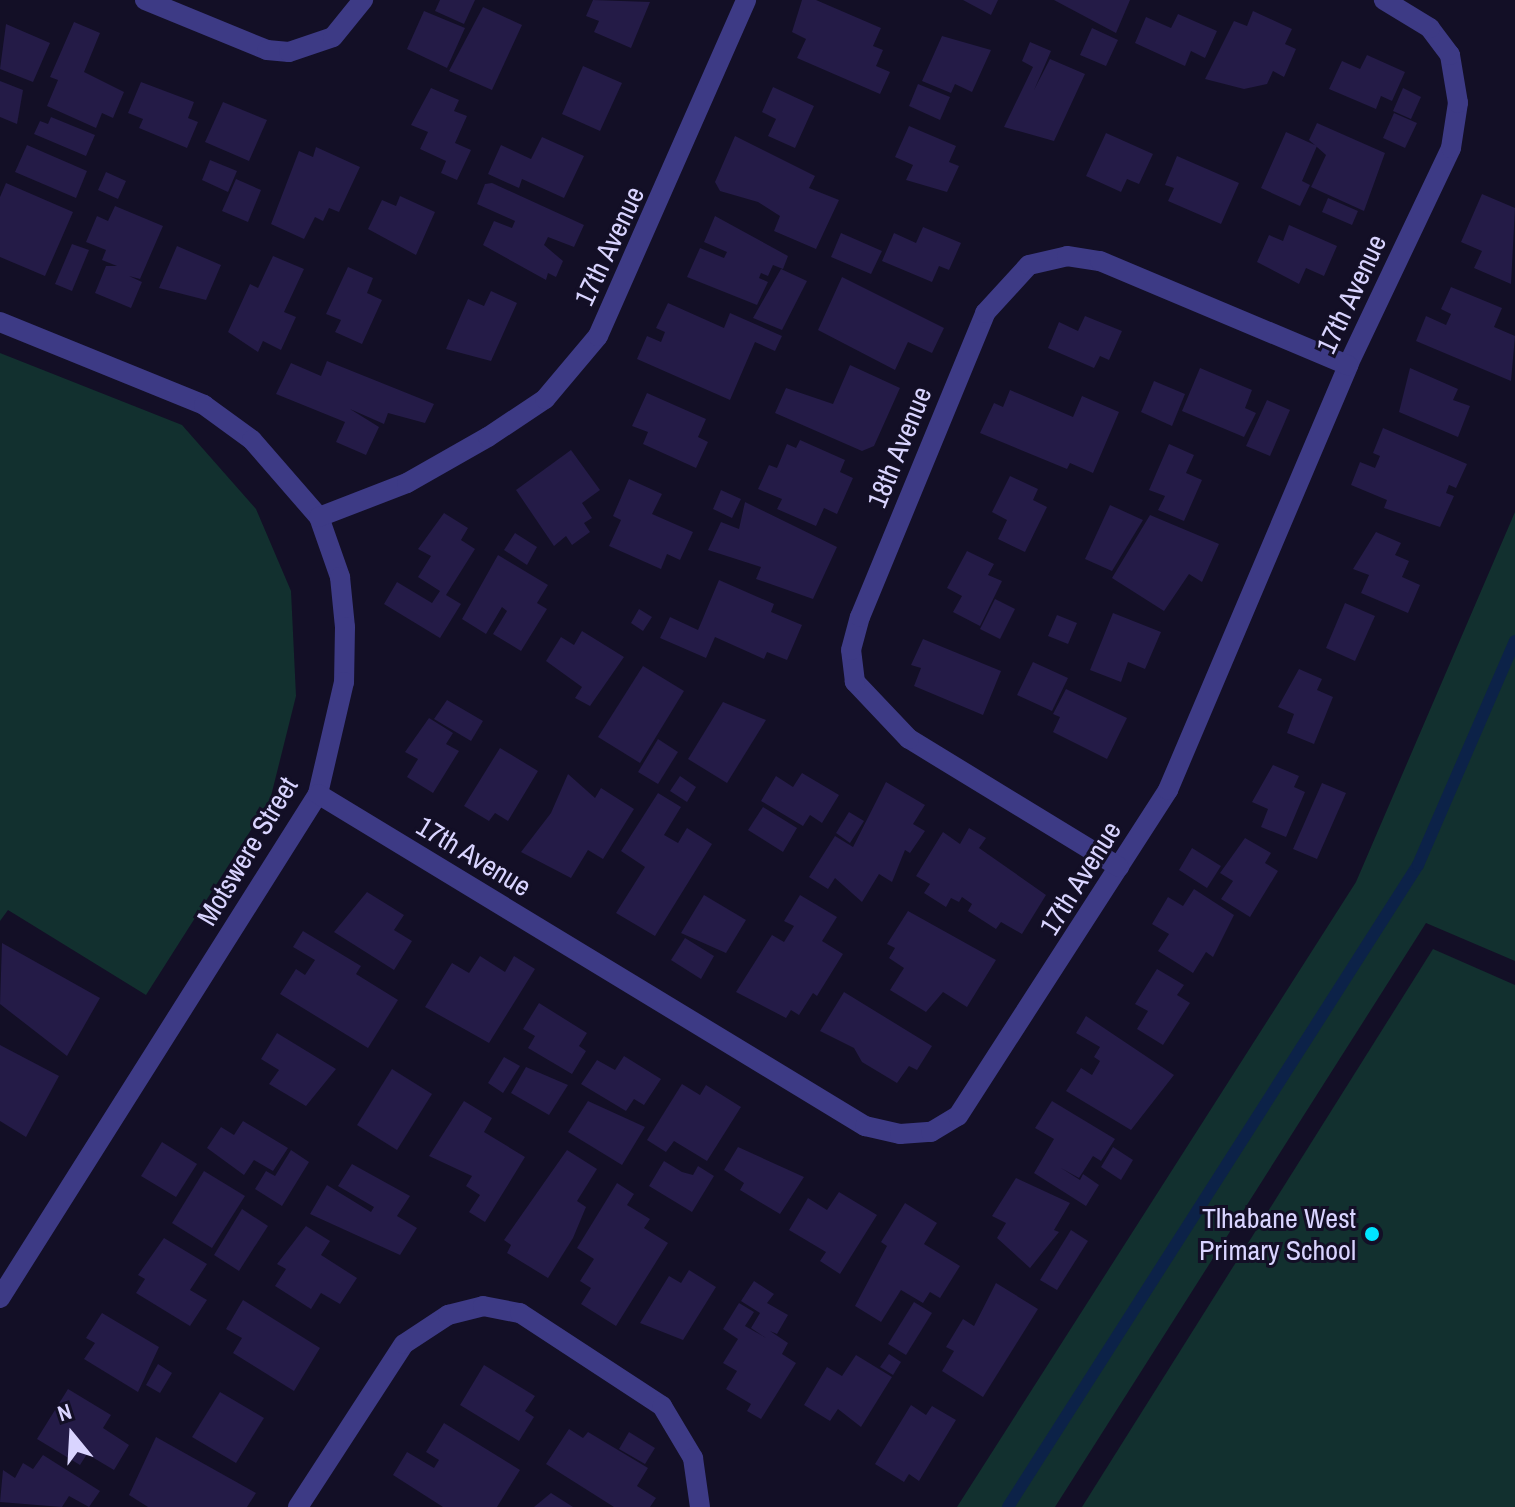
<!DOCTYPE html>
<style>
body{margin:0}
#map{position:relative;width:1515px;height:1507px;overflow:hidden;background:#130f26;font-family:"Archivo Narrow",sans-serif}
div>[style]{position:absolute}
.green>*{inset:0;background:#12302f}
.stream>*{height:12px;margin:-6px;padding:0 6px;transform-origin:6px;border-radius:6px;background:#0c2248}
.building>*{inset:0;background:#241b47}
.street>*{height:20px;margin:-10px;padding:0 10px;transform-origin:10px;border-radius:10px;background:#3d3a85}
.dots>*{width:22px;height:22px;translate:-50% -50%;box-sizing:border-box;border:4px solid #130f26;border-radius:50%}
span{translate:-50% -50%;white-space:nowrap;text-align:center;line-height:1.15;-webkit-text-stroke:6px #130f26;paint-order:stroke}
.street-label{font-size:28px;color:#d9d4ff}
.poi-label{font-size:28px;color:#d9d4ff}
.right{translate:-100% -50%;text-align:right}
.north{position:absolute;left:32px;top:1395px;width:80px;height:80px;-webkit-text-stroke:6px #130f26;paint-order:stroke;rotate:342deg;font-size:22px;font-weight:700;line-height:32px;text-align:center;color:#d9d4ff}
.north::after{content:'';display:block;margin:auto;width:28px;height:36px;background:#d9d4ff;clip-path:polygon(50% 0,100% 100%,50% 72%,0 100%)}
</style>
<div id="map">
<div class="green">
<i style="clip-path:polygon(0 353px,182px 425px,256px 509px,291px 591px,296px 696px,270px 800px,146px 995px,8px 910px,0 921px)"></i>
<i style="clip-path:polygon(1515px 512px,1515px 961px,1426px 923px,1055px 1507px,957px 1507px,1356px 882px)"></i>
<i style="clip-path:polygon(1433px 949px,1515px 985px,1515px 1507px,1082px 1507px)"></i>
</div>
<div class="stream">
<i style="left:1008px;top:1507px;width:762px;rotate:-57.44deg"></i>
<i style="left:1418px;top:865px;width:244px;rotate:-66.6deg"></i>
</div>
<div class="building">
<i style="clip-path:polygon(440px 0,475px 0,464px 24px,435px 11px)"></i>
<i style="clip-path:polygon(593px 0,650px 2px,631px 48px,594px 32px,599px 21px,586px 16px)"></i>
<i style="clip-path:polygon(802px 0,816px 0,881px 28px,873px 46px,883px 50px,876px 66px,890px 72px,880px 94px,797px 58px,806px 39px,792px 32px)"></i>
<i style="clip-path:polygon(963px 0,998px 0,991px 15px)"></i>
<i style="clip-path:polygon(1054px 0,1130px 0,1116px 33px)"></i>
<i style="clip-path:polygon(483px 7px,522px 25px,492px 90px,449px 71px)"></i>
<i style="clip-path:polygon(424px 11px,465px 28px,447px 68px,407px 49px)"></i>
<i style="clip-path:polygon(1253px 11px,1292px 29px,1285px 44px,1296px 49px,1284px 77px,1273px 71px,1267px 84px,1244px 89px,1205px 79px,1234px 21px,1247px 26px)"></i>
<i style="clip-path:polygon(1178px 14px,1217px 31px,1205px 58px,1191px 51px,1185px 66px,1135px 43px,1146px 17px,1171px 28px)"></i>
<i style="clip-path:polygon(74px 22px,100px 33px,84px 72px,124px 92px,113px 118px,102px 113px,96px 128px,47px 106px,58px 80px,50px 77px)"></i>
<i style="clip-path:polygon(6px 24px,50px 43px,33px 82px,0 69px)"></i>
<i style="clip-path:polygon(1092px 28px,1118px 40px,1106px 66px,1080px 55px)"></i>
<i style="clip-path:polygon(942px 36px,991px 50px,972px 92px,955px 84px,951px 93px,922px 81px)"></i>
<i style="clip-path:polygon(1030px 42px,1051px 51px,1034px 90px,1050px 59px,1085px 74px,1054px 141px,1004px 127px,1033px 67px,1022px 61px)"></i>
<i style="clip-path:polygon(1367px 55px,1405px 72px,1392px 101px,1381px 96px,1376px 109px,1329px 89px,1342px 61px,1360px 69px)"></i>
<i style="clip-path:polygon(583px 66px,622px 83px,600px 131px,562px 114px)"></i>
<i style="clip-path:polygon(0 81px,23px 90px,17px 124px,0 117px)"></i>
<i style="clip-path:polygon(141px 82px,194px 102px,188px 118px,198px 122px,187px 148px,139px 128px,143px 119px,128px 113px)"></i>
<i style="clip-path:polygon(918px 84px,950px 97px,940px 120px,909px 106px)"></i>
<i style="clip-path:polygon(773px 87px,814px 106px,795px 148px,768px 136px,776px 119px,762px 112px)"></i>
<i style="clip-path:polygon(431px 88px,459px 100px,454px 111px,467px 116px,455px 143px,471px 150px,457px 180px,441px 173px,446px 161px,420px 149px,428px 132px,411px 125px)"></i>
<i style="clip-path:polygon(1403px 88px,1421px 97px,1411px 119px,1393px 111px)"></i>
<i style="clip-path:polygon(223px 102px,267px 120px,249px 161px,205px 142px)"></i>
<i style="clip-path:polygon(1394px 113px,1417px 123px,1405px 148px,1383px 138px)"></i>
<i style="clip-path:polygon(51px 117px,95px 135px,86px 156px,34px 134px,40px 121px,48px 124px)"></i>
<i style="clip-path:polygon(1317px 123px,1385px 153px,1364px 211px,1311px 187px,1326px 155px,1309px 140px)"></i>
<i style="clip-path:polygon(909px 126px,956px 146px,949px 162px,959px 166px,947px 192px,906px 180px,913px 165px,895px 157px)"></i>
<i style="clip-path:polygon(1286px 132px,1317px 146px,1302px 181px,1310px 185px,1300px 206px,1261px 188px)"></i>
<i style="clip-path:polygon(1106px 133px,1153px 154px,1139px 184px,1127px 179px,1121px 192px,1086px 176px)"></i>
<i style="clip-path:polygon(735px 136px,815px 176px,809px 188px,839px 200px,816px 249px,774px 231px,780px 216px,758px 202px,720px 191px,715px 182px)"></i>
<i style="clip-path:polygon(542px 137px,584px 156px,564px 198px,522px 179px,519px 188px,488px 174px,501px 145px,531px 159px)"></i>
<i style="clip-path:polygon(27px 145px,87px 171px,76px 198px,15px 172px)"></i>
<i style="clip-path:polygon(316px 147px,360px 167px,339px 212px,329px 208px,323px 221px,315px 217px,304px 239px,271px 224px,299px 151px,313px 157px)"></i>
<i style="clip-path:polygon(1177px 156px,1239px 183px,1221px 224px,1168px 201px,1174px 188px,1165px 185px)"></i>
<i style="clip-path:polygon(210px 160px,237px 171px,228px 192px,202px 180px)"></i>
<i style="clip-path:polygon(106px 172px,126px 181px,118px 199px,98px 190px)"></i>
<i style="clip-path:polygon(236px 179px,261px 190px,248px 222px,222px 211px)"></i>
<i style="clip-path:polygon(6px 183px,73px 212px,45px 276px,0 257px,0 197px)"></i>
<i style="clip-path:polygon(492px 183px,584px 225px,574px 247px,548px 237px,544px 245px,563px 261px,556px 277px,548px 273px,546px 280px,483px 245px,494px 221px,512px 228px,515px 221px,477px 204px,485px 184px)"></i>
<i style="clip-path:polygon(1482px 194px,1515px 208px,1511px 284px,1474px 268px,1482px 251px,1461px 242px)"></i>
<i style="clip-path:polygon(400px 196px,435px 212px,416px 255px,368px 229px,382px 200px,396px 206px)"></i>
<i style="clip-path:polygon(1328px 198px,1358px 211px,1352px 225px,1322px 212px)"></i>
<i style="clip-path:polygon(115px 206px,163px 226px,140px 279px,129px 276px,142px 282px,131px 308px,95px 293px,106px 266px,117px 266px,102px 260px,106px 250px,86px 242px,97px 216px,108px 221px)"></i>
<i style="clip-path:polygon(715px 216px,788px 256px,783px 269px,773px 265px,768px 276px,761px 273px,759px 278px,768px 282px,757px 305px,687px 277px,700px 248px,724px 258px,727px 252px,704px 242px)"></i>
<i style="clip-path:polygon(1289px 225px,1337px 246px,1324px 276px,1306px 268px,1299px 284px,1257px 262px,1269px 235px,1283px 241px)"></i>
<i style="clip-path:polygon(923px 227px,961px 243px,949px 270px,939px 266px,932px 282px,882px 261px,894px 233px,916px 243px)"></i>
<i style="clip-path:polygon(841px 233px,882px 251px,871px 274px,831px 257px)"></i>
<i style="clip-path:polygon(72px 244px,89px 250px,72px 291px,55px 284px)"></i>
<i style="clip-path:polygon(177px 246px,221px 265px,206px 300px,159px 288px)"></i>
<i style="clip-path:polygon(273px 256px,304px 269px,284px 312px,296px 317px,281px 350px,263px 341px,258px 352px,228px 332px,250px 284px,258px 288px)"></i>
<i style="clip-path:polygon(348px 267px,373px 278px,367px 293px,382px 300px,362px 344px,335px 332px,341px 320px,326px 314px)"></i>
<i style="clip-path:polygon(781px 269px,807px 281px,782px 330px,753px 318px)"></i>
<i style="clip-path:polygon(842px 277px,944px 328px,932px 353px,908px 342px,895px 370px,818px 330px)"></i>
<i style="clip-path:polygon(1451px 287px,1502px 308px,1494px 327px,1515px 336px,1511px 381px,1416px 341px,1426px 316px,1446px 325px,1451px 314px,1441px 309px)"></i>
<i style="clip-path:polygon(491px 291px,517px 303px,491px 361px,446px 349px,468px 299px,484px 306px)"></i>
<i style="clip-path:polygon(668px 303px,724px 328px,730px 313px,782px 336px,775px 351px,755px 342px,730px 400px,637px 359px,647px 336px,661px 342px,665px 332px,656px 328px)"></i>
<i style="clip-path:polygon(1085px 316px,1122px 331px,1109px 360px,1100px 356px,1094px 368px,1048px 348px,1059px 322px,1078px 331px)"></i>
<i style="clip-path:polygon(327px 361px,434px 404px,425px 423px,388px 413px,384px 424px,350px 409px,379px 427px,366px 455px,336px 442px,345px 422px,276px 394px,291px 363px,321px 376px)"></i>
<i style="clip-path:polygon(850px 365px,900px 388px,874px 446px,862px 451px,775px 413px,786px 388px,833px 404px)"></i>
<i style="clip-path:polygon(1200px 368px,1252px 390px,1245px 408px,1256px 413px,1244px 437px,1182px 411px)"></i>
<i style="clip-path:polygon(1410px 368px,1458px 389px,1453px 400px,1470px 406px,1458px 437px,1399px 412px)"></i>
<i style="clip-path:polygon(1154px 381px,1185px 394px,1172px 426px,1141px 412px)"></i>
<i style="clip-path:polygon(1010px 390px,1073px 417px,1082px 396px,1119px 412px,1093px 473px,1070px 463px,1067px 469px,980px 433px,994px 403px,1003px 407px)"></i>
<i style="clip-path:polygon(647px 393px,706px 419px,698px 437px,708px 442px,696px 468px,643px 444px,648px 432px,632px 426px)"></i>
<i style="clip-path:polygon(1267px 400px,1290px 410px,1270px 456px,1246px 446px)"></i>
<i style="clip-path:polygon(1383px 428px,1467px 464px,1456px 488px,1449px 485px,1446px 493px,1454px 496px,1440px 527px,1384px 508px,1387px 500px,1351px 485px,1360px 462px,1375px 468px,1380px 456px,1373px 453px)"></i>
<i style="clip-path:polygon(800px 440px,845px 460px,840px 472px,853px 478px,837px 514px,824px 508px,816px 526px,777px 509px,782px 499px,758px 489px,769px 465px,777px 468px,787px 444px,796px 448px)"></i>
<i style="clip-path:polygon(1169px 444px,1194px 455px,1186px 473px,1202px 480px,1184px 521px,1158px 510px,1165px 496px,1149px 490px)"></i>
<i style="clip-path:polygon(571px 450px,600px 490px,582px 503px,592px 518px,584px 523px,590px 532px,572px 545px,566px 536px,554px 546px,516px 490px)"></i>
<i style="clip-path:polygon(1010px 476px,1038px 489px,1033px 500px,1047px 507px,1025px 552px,998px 539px,1007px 520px,992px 512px)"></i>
<i style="clip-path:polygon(629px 479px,662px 494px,652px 514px,693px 532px,680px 560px,667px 554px,661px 569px,609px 546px,621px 520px,613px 516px)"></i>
<i style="clip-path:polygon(721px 490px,741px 499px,732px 518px,713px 509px)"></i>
<i style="clip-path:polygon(745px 502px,837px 547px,813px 599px,756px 579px,761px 567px,708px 550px,721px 522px,739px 529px)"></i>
<i style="clip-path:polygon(1110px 505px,1143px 520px,1112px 571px,1085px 559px)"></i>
<i style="clip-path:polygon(444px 513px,468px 528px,461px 540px,475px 549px,446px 595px,461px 604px,440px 638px,384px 604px,397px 582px,432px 603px,440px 591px,418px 577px,431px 556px,418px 549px)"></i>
<i style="clip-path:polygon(1150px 515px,1219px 544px,1202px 582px,1189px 574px,1164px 611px,1112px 578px)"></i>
<i style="clip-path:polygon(1376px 532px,1401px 543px,1395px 555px,1409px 561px,1402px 577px,1420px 585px,1408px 613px,1361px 593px,1369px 575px,1353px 569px)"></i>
<i style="clip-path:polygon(515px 533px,537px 547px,527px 565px,504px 550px)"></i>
<i style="clip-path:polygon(967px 551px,994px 564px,988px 575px,1002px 581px,980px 626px,953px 612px,962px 596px,947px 588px)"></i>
<i style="clip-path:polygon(498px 555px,548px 585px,537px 603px,547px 609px,521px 651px,493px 634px,507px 611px,502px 607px,486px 634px,462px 619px)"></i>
<i style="clip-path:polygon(719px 580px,774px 604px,771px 612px,802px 625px,787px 660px,767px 652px,764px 659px,715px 637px,706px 658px,660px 638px,670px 617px,698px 630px)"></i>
<i style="clip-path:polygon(995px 599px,1015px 609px,1000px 639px,980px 629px)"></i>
<i style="clip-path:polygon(1345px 603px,1375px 616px,1355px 661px,1326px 648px)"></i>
<i style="clip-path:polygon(639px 609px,652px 617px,643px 631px,631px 623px)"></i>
<i style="clip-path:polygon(1113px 613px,1161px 632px,1145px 669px,1128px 662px,1121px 682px,1090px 670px)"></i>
<i style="clip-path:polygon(1057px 615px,1077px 623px,1068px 644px,1048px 636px)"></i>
<i style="clip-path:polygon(582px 631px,624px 657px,590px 706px,575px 698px,582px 687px,546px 661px,561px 637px,574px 645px)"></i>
<i style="clip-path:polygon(923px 639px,1001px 671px,983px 715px,914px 686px,921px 668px,911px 665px)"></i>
<i style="clip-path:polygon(1033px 662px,1068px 678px,1052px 711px,1017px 695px)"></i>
<i style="clip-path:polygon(643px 666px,684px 691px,640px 763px,598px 737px)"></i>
<i style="clip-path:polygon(1299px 669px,1322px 679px,1317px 690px,1333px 697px,1314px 744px,1287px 733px,1294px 714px,1278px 707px)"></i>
<i style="clip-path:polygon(1066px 689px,1127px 718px,1107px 759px,1053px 732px,1060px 717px,1053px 714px)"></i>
<i style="clip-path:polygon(447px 700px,483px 721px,471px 741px,434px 719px)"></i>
<i style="clip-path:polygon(723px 702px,766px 720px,727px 783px,688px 759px)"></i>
<i style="clip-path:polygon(429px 718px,453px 733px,446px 744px,459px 751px,433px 793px,407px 777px,418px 759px,405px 752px)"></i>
<i style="clip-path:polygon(658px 739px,678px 752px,658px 784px,638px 772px)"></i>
<i style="clip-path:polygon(500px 748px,538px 771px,508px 821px,495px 813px,489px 821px,464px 806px)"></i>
<i style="clip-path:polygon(1273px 765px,1299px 776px,1294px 787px,1305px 792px,1286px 837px,1261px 827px,1268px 809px,1252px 802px)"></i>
<i style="clip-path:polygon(802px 773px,839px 795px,822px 823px,810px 815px,803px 826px,761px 801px,776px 776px,793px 787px)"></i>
<i style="clip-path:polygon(568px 774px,595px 798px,601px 788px,634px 809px,603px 859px,588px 850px,571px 878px,521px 852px,551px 813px)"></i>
<i style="clip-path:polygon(680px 776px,696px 787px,687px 802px,670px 791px)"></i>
<i style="clip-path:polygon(886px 782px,925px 805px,913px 824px,925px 831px,910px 853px,905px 850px,892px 882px,879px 874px,862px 902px,835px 878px,828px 889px,809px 877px,835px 836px,853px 847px)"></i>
<i style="clip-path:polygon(1322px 783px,1346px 793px,1317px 859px,1293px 849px)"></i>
<i style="clip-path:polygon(658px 793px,681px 807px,664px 835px,678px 843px,687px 828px,712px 844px,655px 936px,616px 913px,645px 867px,621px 851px)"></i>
<i style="clip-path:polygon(763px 807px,797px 828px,783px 852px,748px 830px)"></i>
<i style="clip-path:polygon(849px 812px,864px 821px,850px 843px,836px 833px)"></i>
<i style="clip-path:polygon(969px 828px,986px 838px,979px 848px,1046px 895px,1022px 934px,1001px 922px,996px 929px,968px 911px,972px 904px,962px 897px,959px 902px,951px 898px,946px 907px,924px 893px,930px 884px,916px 876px,943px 832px,960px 844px)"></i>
<i style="clip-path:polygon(1245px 838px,1271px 853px,1265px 863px,1278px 871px,1250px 917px,1221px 899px,1233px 881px,1220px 873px)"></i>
<i style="clip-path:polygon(1192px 848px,1221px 866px,1207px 888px,1179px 870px)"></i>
<i style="clip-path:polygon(1194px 889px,1234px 915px,1213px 957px,1206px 952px,1193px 973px,1158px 951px,1169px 934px,1152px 924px,1168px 897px,1183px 906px)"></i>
<i style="clip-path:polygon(367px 892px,404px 915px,394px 930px,412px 941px,394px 970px,334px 932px)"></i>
<i style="clip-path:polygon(704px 895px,746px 920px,726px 953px,681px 933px)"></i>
<i style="clip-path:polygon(800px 895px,837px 917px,822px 941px,843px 954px,817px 996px,813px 993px,799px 1015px,791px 1010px,786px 1018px,736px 992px,772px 935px,784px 942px,794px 926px,784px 921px)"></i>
<i style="clip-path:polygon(908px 911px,996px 960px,967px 1007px,943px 992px,926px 1012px,890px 990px,904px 968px,889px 958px,895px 948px,887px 944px)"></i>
<i style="clip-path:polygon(303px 931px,361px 966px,356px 974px,398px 1000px,368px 1048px,280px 994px,296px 969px,305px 975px,315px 960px,293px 947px)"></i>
<i style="clip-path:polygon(685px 938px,714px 956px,701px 979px,671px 960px)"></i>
<i style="clip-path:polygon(2px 943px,100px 998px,67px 1056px,0 1004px)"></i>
<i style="clip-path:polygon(480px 956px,505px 972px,514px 956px,535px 969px,489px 1043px,425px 1007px,452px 963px,469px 973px)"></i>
<i style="clip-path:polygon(1157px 969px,1184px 985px,1177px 995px,1190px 1003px,1163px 1045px,1137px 1029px,1148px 1011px,1135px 1004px)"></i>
<i style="clip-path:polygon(844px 992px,932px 1046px,917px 1070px,909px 1066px,897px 1083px,862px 1062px,854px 1048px,820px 1031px)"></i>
<i style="clip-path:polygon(539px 1003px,587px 1033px,579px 1046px,586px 1051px,572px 1074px,528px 1048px,535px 1036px,523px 1029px)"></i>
<i style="clip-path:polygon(1086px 1016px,1174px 1075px,1131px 1130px,1066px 1091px,1081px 1068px,1092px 1075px,1100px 1061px,1094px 1057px,1100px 1047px,1076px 1033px)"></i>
<i style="clip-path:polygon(277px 1033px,336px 1069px,306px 1106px,269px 1084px,279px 1070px,261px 1059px)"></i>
<i style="clip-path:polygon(0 1045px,59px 1076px,26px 1137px,0 1121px)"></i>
<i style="clip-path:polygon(624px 1056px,661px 1079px,644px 1105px,634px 1099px,626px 1111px,581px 1084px,597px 1060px,615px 1070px)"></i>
<i style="clip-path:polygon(504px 1057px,520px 1066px,503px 1093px,488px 1083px)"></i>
<i style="clip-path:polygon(526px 1067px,568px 1085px,549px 1115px,511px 1093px)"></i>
<i style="clip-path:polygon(392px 1069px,432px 1094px,397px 1150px,357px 1125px)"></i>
<i style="clip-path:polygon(682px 1084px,700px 1095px,706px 1085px,741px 1107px,707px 1161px,674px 1141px,666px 1152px,647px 1140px)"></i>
<i style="clip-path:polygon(464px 1101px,492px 1118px,484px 1132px,525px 1157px,485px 1222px,469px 1212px,480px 1195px,466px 1186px,472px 1176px,429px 1156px)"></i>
<i style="clip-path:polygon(588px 1101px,645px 1127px,622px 1165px,568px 1132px)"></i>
<i style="clip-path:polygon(1052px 1101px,1115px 1139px,1101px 1161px,1093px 1156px,1079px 1178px,1061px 1168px,1080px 1180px,1083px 1174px,1099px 1185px,1086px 1206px,1034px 1173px,1054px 1139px,1035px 1128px)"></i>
<i style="clip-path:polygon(243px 1121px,288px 1148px,273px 1171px,254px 1160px,244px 1175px,207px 1148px,221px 1127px,234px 1135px)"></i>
<i style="clip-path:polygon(162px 1142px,197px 1164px,176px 1197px,141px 1176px)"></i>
<i style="clip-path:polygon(738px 1147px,804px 1177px,780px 1214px,740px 1190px,744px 1183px,724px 1170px)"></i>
<i style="clip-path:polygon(1113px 1147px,1133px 1160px,1121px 1180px,1101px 1167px)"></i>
<i style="clip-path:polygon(291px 1150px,309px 1162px,282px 1206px,255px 1189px,266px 1171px,275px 1176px)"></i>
<i style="clip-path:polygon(567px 1150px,597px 1169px,577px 1201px,586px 1207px,573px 1238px,548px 1278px,507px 1253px,511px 1245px,504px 1240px)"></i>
<i style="clip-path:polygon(664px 1161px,682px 1172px,693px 1175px,698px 1166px,714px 1176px,692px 1212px,649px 1186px)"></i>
<i style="clip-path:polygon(352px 1164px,410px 1196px,397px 1216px,417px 1228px,400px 1255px,310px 1214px,327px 1185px,371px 1212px,374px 1207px,338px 1186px)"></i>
<i style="clip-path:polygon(204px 1171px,245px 1196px,212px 1248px,172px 1223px)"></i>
<i style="clip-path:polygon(1016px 1178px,1070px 1203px,1054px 1230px,1059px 1232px,1030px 1268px,997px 1238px,1006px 1223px,992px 1216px)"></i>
<i style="clip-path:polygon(617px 1183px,634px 1194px,627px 1205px,650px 1219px,644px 1228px,668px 1243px,616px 1326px,581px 1304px,591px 1288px,580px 1281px,594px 1259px,577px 1248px)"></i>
<i style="clip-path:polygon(839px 1192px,877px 1215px,840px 1274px,820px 1261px,826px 1252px,789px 1230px,808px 1198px,827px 1210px)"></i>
<i style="clip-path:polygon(905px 1203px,937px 1223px,924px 1244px,960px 1266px,940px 1298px,930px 1292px,923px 1303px,901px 1290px,881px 1322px,855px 1306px,887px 1246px,881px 1242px)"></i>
<i style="clip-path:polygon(242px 1209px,268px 1226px,239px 1271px,214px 1255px)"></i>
<i style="clip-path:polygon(306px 1226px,330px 1241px,321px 1255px,357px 1278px,340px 1304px,321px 1293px,311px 1309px,275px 1286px,286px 1269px,277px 1264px)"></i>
<i style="clip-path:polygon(1071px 1230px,1088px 1241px,1057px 1290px,1040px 1280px)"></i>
<i style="clip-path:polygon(164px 1238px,207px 1264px,190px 1290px,207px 1300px,190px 1326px,136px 1293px,145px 1279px,138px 1275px)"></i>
<i style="clip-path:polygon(689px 1270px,716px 1287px,683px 1340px,640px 1323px,669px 1276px,681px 1283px)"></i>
<i style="clip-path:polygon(754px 1281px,774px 1294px,767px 1303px,788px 1315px,777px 1334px,770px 1331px,788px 1343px,782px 1354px,796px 1363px,761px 1419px,747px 1411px,751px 1404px,726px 1389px,737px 1371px,723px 1363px,738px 1339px,723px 1329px,739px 1303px,754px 1312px,745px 1326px,766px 1338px,751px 1328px,760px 1313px,741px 1301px)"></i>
<i style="clip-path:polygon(996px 1283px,1038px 1309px,983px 1397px,942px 1371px,954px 1351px,946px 1347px,963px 1319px,974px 1326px)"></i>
<i style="clip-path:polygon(243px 1300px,320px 1348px,294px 1391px,233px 1353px,242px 1338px,226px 1329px)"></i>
<i style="clip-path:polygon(914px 1302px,932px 1313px,906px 1355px,888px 1344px)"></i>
<i style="clip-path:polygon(102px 1313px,159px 1347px,138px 1392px,84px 1359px,95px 1343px,86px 1338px)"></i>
<i style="clip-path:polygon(889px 1354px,901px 1362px,893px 1375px,880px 1367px)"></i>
<i style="clip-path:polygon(856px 1355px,892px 1377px,861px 1427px,838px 1409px,830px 1421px,804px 1405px,827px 1367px,842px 1376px)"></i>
<i style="clip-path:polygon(158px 1364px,172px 1373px,160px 1393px,146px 1385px)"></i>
<i style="clip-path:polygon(484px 1365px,535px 1396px,525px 1411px,534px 1417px,519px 1441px,460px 1405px)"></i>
<i style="clip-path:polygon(68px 1389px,111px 1415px,103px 1428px,129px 1445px,114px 1470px,87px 1454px,80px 1465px,37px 1439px)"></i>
<i style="clip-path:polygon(220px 1392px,264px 1418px,236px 1463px,192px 1437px)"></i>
<i style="clip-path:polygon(911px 1405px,926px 1415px,932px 1406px,956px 1420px,919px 1481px,909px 1474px,904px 1482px,875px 1464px)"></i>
<i style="clip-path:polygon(444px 1423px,520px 1470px,497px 1507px,443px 1507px,393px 1475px,407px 1452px,434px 1468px,439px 1460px,426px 1452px)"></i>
<i style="clip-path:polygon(569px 1429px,583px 1438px,588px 1432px,648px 1468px,637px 1486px,656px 1498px,650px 1507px,614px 1507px,546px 1464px)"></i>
<i style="clip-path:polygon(629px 1432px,655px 1448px,645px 1464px,619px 1449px)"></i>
<i style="clip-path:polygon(156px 1437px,256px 1493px,247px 1507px,148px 1507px,129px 1495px)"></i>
<i style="clip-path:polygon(43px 1455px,100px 1491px,89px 1507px,69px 1496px,62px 1507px,0 1502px,3px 1470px,15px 1478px,23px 1463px,33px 1469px)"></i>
<i style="clip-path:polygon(551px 1493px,573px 1507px,534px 1507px)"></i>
</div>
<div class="street">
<i style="left:145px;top:0;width:132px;rotate:22.3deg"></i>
<i style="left:267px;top:50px;width:22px;rotate:5deg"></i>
<i style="left:289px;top:52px;width:46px;rotate:-18.8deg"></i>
<i style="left:333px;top:37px;width:48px;rotate:-51deg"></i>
<i style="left:0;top:322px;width:220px;rotate:22.1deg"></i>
<i style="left:204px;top:405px;width:59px;rotate:36.1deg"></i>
<i style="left:252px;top:440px;width:102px;rotate:49deg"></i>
<i style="left:319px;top:517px;width:64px;rotate:70.7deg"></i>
<i style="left:340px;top:577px;width:50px;rotate:84.3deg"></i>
<i style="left:345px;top:627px;width:55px;rotate:91deg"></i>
<i style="left:344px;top:682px;width:115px;rotate:103.1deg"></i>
<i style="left:318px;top:794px;width:596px;rotate:122.25deg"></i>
<i style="left:319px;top:517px;width:94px;rotate:-21.1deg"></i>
<i style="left:407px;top:483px;width:93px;rotate:-29.6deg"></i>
<i style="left:488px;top:437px;width:69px;rotate:-33.7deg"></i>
<i style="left:545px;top:399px;width:82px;rotate:-49.9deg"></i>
<i style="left:598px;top:336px;width:367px;rotate:-66.2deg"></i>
<i style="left:318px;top:794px;width:640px;rotate:31.26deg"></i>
<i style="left:865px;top:1126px;width:36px;rotate:13deg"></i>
<i style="left:900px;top:1134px;width:31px;rotate:-4deg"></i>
<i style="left:931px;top:1132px;width:31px;rotate:-31deg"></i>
<i style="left:958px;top:1116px;width:388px;rotate:-57.2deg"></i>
<i style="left:1168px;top:790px;width:462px;rotate:-67deg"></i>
<i style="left:1348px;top:365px;width:240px;rotate:-64.6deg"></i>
<i style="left:1451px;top:148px;width:46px;rotate:-81.2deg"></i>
<i style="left:1458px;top:103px;width:49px;rotate:-99.5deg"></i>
<i style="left:1450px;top:55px;width:34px;rotate:-127deg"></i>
<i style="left:1430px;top:28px;width:54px;rotate:-148.7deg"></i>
<i style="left:1119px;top:867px;width:246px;rotate:-148.6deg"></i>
<i style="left:909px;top:739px;width:79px;rotate:-133.5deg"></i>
<i style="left:855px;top:682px;width:32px;rotate:-97deg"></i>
<i style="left:851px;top:650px;width:34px;rotate:-75deg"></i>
<i style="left:860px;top:617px;width:329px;rotate:-67.6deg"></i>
<i style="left:985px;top:313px;width:65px;rotate:-47.5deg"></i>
<i style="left:1029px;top:265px;width:39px;rotate:-13deg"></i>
<i style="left:1067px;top:256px;width:33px;rotate:9deg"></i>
<i style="left:1100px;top:261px;width:269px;rotate:22.8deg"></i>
<i style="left:298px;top:1507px;width:194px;rotate:-57deg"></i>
<i style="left:404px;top:1344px;width:53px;rotate:-33.4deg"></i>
<i style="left:448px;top:1315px;width:36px;rotate:-14deg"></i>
<i style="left:483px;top:1306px;width:38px;rotate:11deg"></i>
<i style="left:520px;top:1313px;width:170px;rotate:33.2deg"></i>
<i style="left:662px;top:1406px;width:61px;rotate:59.2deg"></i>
<i style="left:693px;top:1458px;width:49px;rotate:81.9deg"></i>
</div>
<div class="dots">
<i style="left:1372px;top:1234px;background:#00e5ff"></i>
</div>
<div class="street-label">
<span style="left:609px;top:246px;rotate:-65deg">17th Avenue</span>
<span style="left:1351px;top:294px;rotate:-65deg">17th Avenue</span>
<span style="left:899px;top:447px;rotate:-68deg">18th Avenue</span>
<span style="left:247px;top:851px;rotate:-59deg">Motswere Street</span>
<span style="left:474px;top:856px;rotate:31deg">17th Avenue</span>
<span style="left:1080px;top:878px;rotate:-58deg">17th Avenue</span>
</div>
<div class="poi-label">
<span class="right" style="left:1356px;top:1234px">Tlhabane West<br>Primary School</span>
</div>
<div class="north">N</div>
</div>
